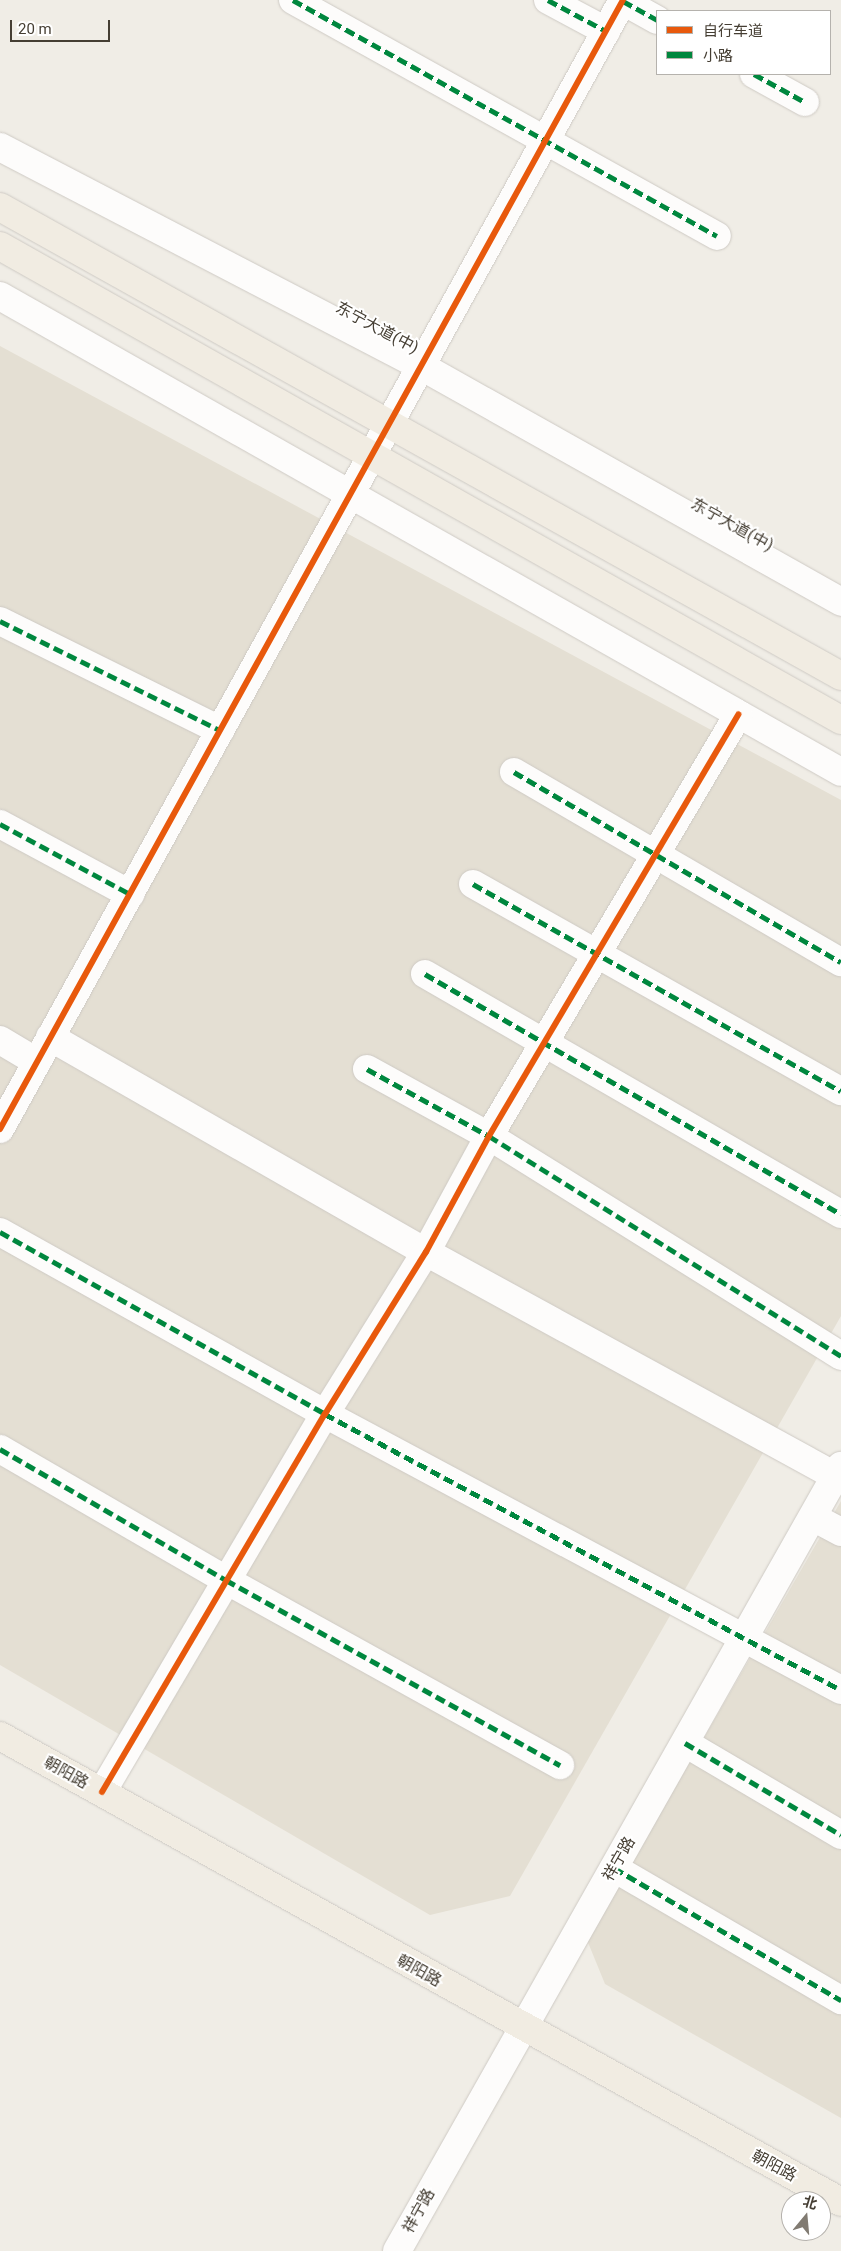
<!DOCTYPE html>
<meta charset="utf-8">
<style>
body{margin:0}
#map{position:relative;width:841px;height:2251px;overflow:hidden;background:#f0ede6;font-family:Roboto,"Noto Sans SC",sans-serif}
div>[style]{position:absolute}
.residential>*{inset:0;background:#e4dfd3}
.roads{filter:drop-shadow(0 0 1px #cecac4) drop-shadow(0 0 1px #cecac4)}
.minor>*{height:28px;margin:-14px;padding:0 14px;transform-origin:14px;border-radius:14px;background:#fdfcfb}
.major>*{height:28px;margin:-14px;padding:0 14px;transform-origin:14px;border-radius:14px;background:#f1ece2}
.quiet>*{height:5px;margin-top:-2.5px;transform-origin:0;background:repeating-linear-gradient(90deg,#00873e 0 10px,transparent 0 15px)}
.cycleway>*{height:6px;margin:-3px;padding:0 3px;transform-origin:3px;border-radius:3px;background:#e8590c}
span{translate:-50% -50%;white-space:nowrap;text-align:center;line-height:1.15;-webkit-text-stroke:4px #fff;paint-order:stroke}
.street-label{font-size:16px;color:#453e33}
.legend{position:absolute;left:656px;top:10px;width:175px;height:65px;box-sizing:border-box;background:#fff;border:1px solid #b5b2ad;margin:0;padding:6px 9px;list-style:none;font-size:15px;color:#453e33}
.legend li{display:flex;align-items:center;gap:10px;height:25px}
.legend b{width:25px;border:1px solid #b5b2ad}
.north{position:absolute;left:781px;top:2191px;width:50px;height:50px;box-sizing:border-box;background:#fff;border:1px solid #b5b2ad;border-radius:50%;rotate:17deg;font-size:14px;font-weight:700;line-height:20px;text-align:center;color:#453e33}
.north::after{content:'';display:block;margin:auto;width:18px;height:22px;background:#817b72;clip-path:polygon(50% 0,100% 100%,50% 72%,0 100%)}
.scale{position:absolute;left:10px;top:20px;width:100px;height:22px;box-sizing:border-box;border:2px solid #453e33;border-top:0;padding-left:6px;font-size:15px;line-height:18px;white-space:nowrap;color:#453e33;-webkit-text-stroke:4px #fff;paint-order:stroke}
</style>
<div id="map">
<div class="residential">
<i style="clip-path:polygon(0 346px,841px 800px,841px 1316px,510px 1896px,430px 1915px,0 1665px)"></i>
<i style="clip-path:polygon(841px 1501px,841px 2118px,605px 1984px,587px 1940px)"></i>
</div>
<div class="roads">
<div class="minor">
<i style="left:293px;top:0;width:485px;rotate:29.1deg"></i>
<i style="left:548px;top:0;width:66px;rotate:28.1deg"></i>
<i style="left:623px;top:1px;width:39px;rotate:29deg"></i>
<i style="left:754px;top:74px;width:58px;rotate:28.8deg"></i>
<i style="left:0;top:147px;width:475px;rotate:27.5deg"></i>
<i style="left:421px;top:366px;width:482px;rotate:29.3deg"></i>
<i style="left:0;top:296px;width:966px;rotate:29.51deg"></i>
<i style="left:0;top:621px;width:246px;rotate:26.4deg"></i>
<i style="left:514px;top:772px;width:378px;rotate:30.2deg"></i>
<i style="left:0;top:824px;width:148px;rotate:28.3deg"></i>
<i style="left:473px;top:884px;width:422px;rotate:29.4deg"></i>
<i style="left:425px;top:974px;width:480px;rotate:30deg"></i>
<i style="left:50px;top:1037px;width:433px;rotate:29.8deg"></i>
<i style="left:426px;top:1252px;width:466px;rotate:28.7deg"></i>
<i style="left:0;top:1040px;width:43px;rotate:30.7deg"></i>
<i style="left:367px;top:1069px;width:139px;rotate:28.8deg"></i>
<i style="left:489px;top:1136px;width:415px;rotate:32deg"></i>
<i style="left:0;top:1129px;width:1289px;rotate:-61.11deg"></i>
<i style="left:0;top:1232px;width:372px;rotate:29.2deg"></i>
<i style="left:325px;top:1414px;width:585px;rotate:28.14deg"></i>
<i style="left:0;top:1449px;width:261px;rotate:30.1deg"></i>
<i style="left:226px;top:1580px;width:382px;rotate:29deg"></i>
<i style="left:813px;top:1517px;width:32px;rotate:28deg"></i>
<i style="left:685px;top:1743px;width:181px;rotate:30.5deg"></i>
<i style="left:102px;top:1792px;width:439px;rotate:-59.5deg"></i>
<i style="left:325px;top:1414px;width:191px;rotate:-58.1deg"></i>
<i style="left:426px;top:1252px;width:132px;rotate:-61.5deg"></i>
<i style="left:489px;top:1136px;width:490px;rotate:-59.4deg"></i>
<i style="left:614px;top:1868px;width:263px;rotate:30.2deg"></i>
<i style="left:397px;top:2251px;width:902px;rotate:-60.51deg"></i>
</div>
<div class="major">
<i style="left:0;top:207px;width:963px;rotate:29.15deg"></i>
<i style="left:0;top:246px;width:965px;rotate:29.41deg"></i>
<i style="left:0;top:1736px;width:961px;rotate:28.99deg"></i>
</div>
</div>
<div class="quiet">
<i style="left:293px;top:0;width:485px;rotate:29.1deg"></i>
<i style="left:548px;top:0;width:66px;rotate:28.1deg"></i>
<i style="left:623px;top:1px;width:39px;rotate:29deg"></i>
<i style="left:754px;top:74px;width:58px;rotate:28.8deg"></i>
<i style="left:0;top:621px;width:246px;rotate:26.4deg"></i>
<i style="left:514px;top:772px;width:378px;rotate:30.2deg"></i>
<i style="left:0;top:824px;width:148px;rotate:28.3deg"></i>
<i style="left:473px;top:884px;width:422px;rotate:29.4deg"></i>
<i style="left:425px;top:974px;width:480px;rotate:30deg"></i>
<i style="left:367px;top:1069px;width:139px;rotate:28.8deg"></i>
<i style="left:489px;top:1136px;width:415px;rotate:32deg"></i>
<i style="left:0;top:1232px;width:372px;rotate:29.2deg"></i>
<i style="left:325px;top:1414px;width:585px;rotate:28.14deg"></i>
<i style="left:0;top:1449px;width:261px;rotate:30.1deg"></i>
<i style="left:226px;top:1580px;width:382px;rotate:29deg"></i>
<i style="left:685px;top:1743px;width:181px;rotate:30.5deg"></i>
<i style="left:614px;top:1868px;width:263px;rotate:30.2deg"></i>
</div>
<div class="cycleway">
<i style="left:0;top:1129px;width:1289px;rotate:-61.11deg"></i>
<i style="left:102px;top:1792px;width:439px;rotate:-59.5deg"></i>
<i style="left:325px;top:1414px;width:191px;rotate:-58.1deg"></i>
<i style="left:426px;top:1252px;width:132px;rotate:-61.5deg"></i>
<i style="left:489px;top:1136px;width:490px;rotate:-59.4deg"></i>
</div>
<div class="street-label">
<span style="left:377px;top:328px;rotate:28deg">东宁大道(中)</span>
<span style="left:732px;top:525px;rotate:29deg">东宁大道(中)</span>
<span style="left:66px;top:1773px;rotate:29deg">朝阳路</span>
<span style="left:619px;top:1859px;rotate:-60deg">祥宁路</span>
<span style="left:419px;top:1971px;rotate:29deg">朝阳路</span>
<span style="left:774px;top:2166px;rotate:28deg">朝阳路</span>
<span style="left:419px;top:2211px;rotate:-61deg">祥宁路</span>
</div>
<ul class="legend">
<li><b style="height:6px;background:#e8590c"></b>自行车道</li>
<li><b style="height:6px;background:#00873e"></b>小路</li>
</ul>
<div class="north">北</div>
<div class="scale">20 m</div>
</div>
